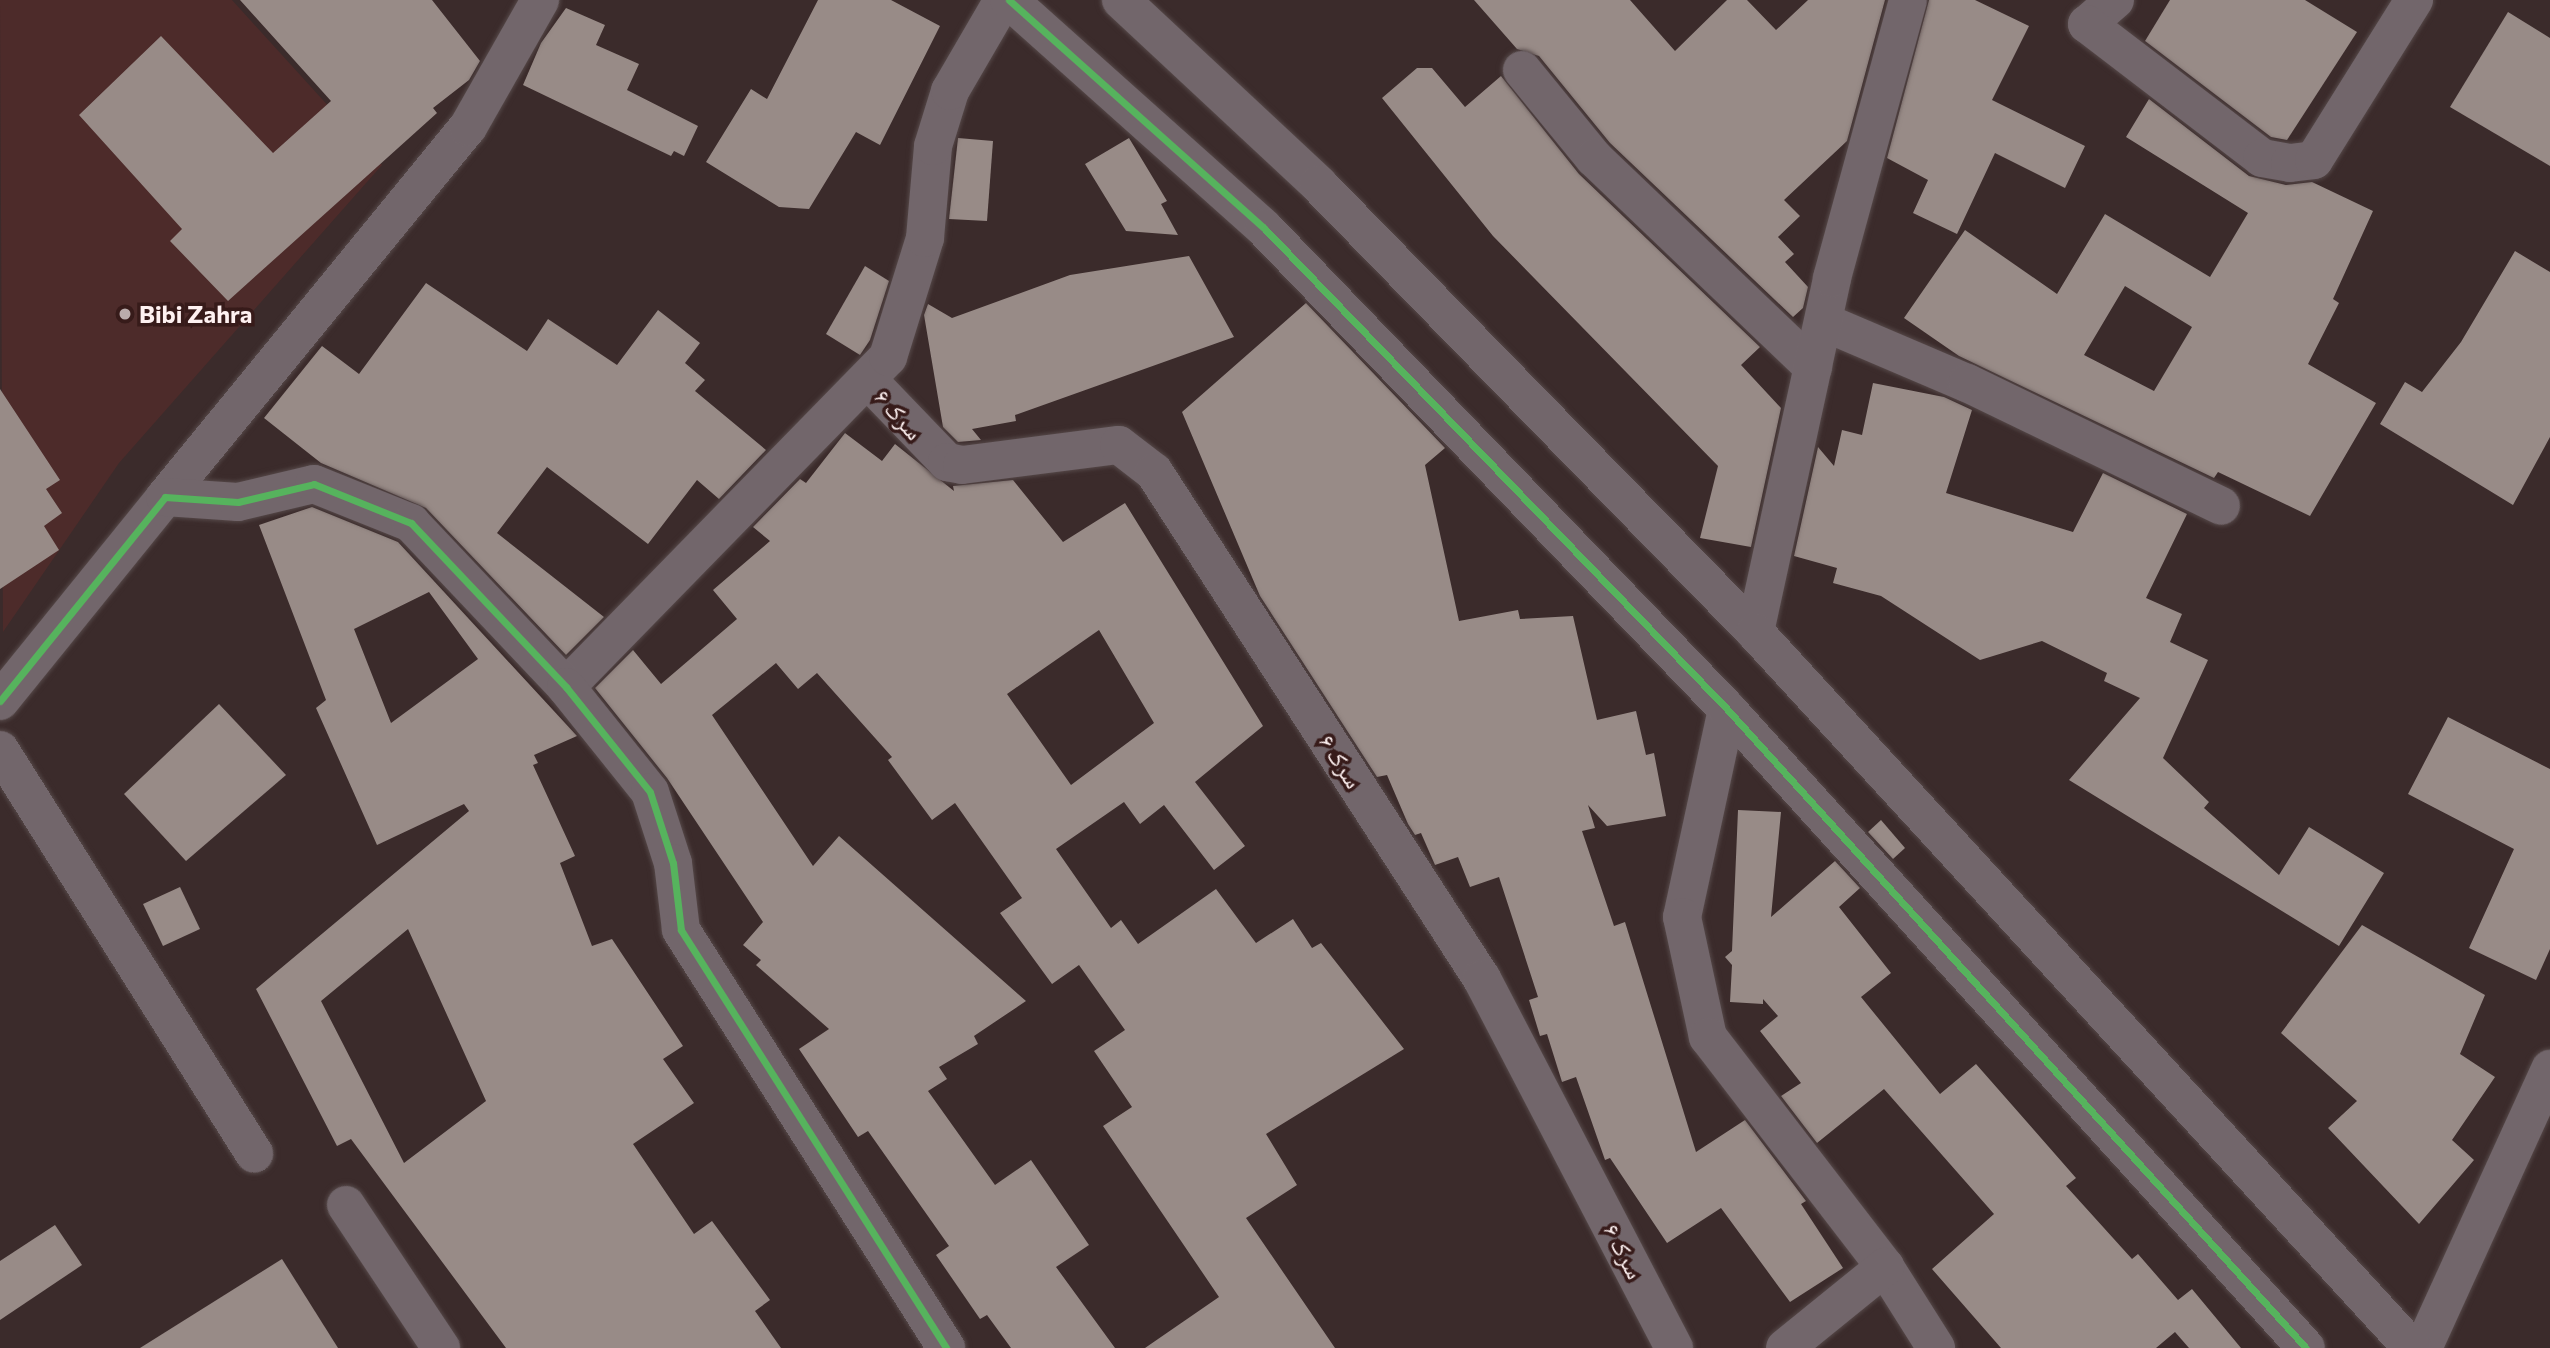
<!DOCTYPE html>
<meta charset="utf-8">
<style>
body{margin:0}
#map{position:relative;width:2550px;height:1348px;overflow:hidden;background:#3b2b2b;font-family:Commissioner,"Noto Naskh Arabic",sans-serif}
div>[style]{position:absolute}
.built>*{inset:0;background:#4d2b2a}
.building>*{inset:0;background:#988b87}
.roads{filter:drop-shadow(0 0 2px #554848) drop-shadow(0 0 2px #554848)}
.minor>*{height:38px;margin:-19px;padding:0 19px;transform-origin:19px;border-radius:19px;background:#72666b}
.tertiary>*{height:38px;margin:-19px;padding:0 19px;transform-origin:19px;border-radius:19px;background:#72666b}
.cycleway>*{height:7px;margin:-3.5px;padding:0 3.5px;transform-origin:3.5px;border-radius:3.5px;background:#56b35d}
.dots>*{width:19px;height:19px;translate:-50% -50%;box-sizing:border-box;border:4px solid #371b1a;border-radius:50%}
span{translate:-50% -50%;white-space:nowrap;text-align:center;line-height:1.15;-webkit-text-stroke:7px #371b1a;paint-order:stroke}
.poi-label{font-size:24px;color:#fef1f1;font-weight:700}
.left{translate:0 -50%;text-align:left}
.street-label{font-size:24px;color:#fef1f1}
</style>
<div id="map">
<div class="built">
<i style="clip-path:polygon(0 0,232px 0,382px 165px,119px 463px,3px 632px)"></i>
</div>
<div class="building">
<i style="clip-path:polygon(240px 0,432px 0,480px 61px,469px 80px,433px 108px,437px 113px,228px 301px,170px 241px,182px 229px,79px 115px,161px 36px,273px 153px,331px 101px)"></i>
<i style="clip-path:polygon(818px 0,891px 0,940px 26px,880px 145px,856px 132px,809px 209px,779px 207px,706px 162px,751px 89px,767px 99px)"></i>
<i style="clip-path:polygon(1474px 0,1630px 0,1675px 51px,1727px 0,1747px 0,1776px 30px,1808px 0,1885px 0,1847px 141px,1784px 200px,1800px 216px,1778px 237px,1794px 254px,1785px 262px,1808px 287px,1803px 308px,1793px 317px,1610px 143px,1539px 56px,1517px 49px)"></i>
<i style="clip-path:polygon(1929px 0,1975px 0,2029px 26px,1992px 100px,2085px 146px,2065px 188px,1995px 153px,1957px 234px,1913px 213px,1928px 180px,1887px 158px)"></i>
<i style="clip-path:polygon(2170px 0,2305px 0,2357px 32px,2287px 140px,2271px 137px,2145px 41px)"></i>
<i style="clip-path:polygon(566px 8px,605px 25px,596px 45px,639px 64px,627px 90px,698px 126px,684px 156px,674px 151px,671px 156px,523px 85px,541px 43px)"></i>
<i style="clip-path:polygon(2508px 12px,2550px 38px,2550px 166px,2450px 107px)"></i>
<i style="clip-path:polygon(1417px 68px,1432px 68px,1465px 107px,1501px 76px,1579px 174px,1760px 347px,1741px 365px,1781px 408px,1751px 547px,1700px 538px,1718px 466px,1493px 236px,1382px 98px)"></i>
<i style="clip-path:polygon(evenodd,2149px 99px,2249px 176px,2286px 185px,2312px 182px,2373px 211px,2333px 299px,2339px 303px,2308px 364px,2376px 403px,2310px 516px,2218px 472px,2214px 478px,1959px 356px,1904px 318px,1965px 230px,2057px 294px,2105px 214px,2210px 277px,2248px 213px,2126px 137px,2149px 99px,2125px 286px,2192px 327px,2154px 391px,2084px 355px,2125px 286px)"></i>
<i style="clip-path:polygon(958px 138px,993px 141px,987px 221px,949px 219px)"></i>
<i style="clip-path:polygon(1129px 138px,1167px 201px,1161px 204px,1178px 235px,1126px 231px,1085px 164px)"></i>
<i style="clip-path:polygon(2515px 251px,2550px 272px,2550px 437px,2513px 505px,2380px 424px,2405px 382px,2422px 392px,2461px 342px)"></i>
<i style="clip-path:polygon(1189px 256px,1234px 337px,1015px 415px,1016px 421px,972px 429px,981px 440px,958px 442px,943px 427px,924px 315px,928px 304px,952px 318px,1070px 275px)"></i>
<i style="clip-path:polygon(865px 266px,889px 281px,870px 340px,860px 355px,826px 334px)"></i>
<i style="clip-path:polygon(426px 283px,527px 351px,548px 319px,617px 365px,658px 310px,700px 343px,685px 363px,705px 380px,695px 391px,766px 450px,719px 499px,697px 480px,648px 544px,547px 467px,497px 533px,604px 617px,566px 655px,426px 508px,321px 463px,264px 418px,322px 346px,359px 374px)"></i>
<i style="clip-path:polygon(1306px 303px,1445px 448px,1425px 465px,1459px 621px,1518px 610px,1520px 619px,1573px 616px,1597px 720px,1636px 711px,1646px 755px,1654px 753px,1666px 816px,1607px 826px,1588px 805px,1595px 828px,1582px 831px,1614px 926px,1625px 922px,1696px 1152px,1745px 1120px,1806px 1201px,1801px 1204px,1843px 1268px,1790px 1302px,1721px 1208px,1667px 1243px,1610px 1158px,1605px 1160px,1576px 1077px,1562px 1082px,1547px 1034px,1540px 1036px,1529px 1000px,1538px 997px,1499px 877px,1470px 887px,1458px 857px,1435px 865px,1421px 833px,1415px 835px,1408px 824px,1387px 775px,1377px 777px,1260px 596px,1182px 412px)"></i>
<i style="clip-path:polygon(1873px 383px,1944px 397px,1972px 410px,1946px 493px,2073px 532px,2103px 473px,2187px 514px,2146px 598px,2182px 614px,2170px 642px,2208px 660px,2163px 758px,2209px 802px,2204px 808px,2279px 875px,2309px 827px,2384px 873px,2339px 946px,2069px 780px,2140px 698px,2104px 681px,2107px 673px,2042px 641px,1980px 660px,1881px 596px,1833px 583px,1837px 568px,1794px 556px,1818px 447px,1834px 466px,1842px 430px,1862px 435px)"></i>
<i style="clip-path:polygon(0 389px,60px 480px,46px 489px,62px 513px,44px 526px,59px 550px,0 589px)"></i>
<i style="clip-path:polygon(evenodd,845px 433px,882px 461px,895px 444px,954px 491px,953px 486px,1013px 480px,1063px 542px,1125px 503px,1263px 726px,1195px 782px,1245px 846px,1214px 870px,1164px 805px,1140px 824px,1124px 802px,1056px 849px,1111px 928px,1121px 920px,1138px 944px,1216px 889px,1256px 943px,1293px 919px,1312px 948px,1321px 943px,1404px 1049px,1266px 1134px,1297px 1185px,1246px 1218px,1335px 1348px,1145px 1348px,1219px 1297px,1103px 1126px,1132px 1107px,1094px 1051px,1125px 1030px,1079px 965px,1052px 984px,1000px 913px,1022px 898px,955px 803px,932px 820px,888px 760px,892px 757px,817px 673px,798px 689px,776px 663px,712px 715px,813px 866px,839px 836px,1026px 1001px,974px 1036px,978px 1044px,939px 1067px,947px 1079px,928px 1091px,995px 1185px,1031px 1160px,1089px 1245px,1056px 1267px,1115px 1348px,1011px 1348px,987px 1315px,980px 1319px,936px 1255px,949px 1246px,868px 1131px,858px 1137px,799px 1049px,829px 1029px,756px 965px,761px 960px,743px 945px,763px 922px,667px 778px,595px 688px,633px 650px,661px 684px,737px 619px,713px 590px,770px 541px,753px 527px,800px 479px,806px 483px,845px 433px,1099px 630px,1154px 723px,1071px 785px,1007px 694px,1099px 630px)"></i>
<i style="clip-path:polygon(evenodd,312px 507px,398px 542px,577px 736px,534px 755px,538px 763px,533px 765px,575px 856px,560px 863px,592px 946px,612px 939px,683px 1046px,663px 1059px,694px 1103px,633px 1144px,694px 1234px,712px 1221px,770px 1300px,755px 1311px,781px 1348px,506px 1348px,351px 1139px,337px 1146px,256px 989px,469px 811px,464px 804px,377px 845px,316px 708px,326px 700px,259px 525px,312px 507px,429px 592px,478px 659px,391px 723px,354px 629px,429px 592px,312px 507px,408px 929px,486px 1101px,404px 1163px,321px 1001px,408px 929px)"></i>
<i style="clip-path:polygon(219px 704px,286px 775px,186px 861px,124px 794px)"></i>
<i style="clip-path:polygon(2448px 717px,2550px 769px,2550px 949px,2536px 980px,2469px 948px,2514px 849px,2408px 794px)"></i>
<i style="clip-path:polygon(1738px 810px,1781px 812px,1771px 917px,1835px 861px,1860px 888px,1839px 907px,1891px 973px,1861px 997px,1940px 1094px,1976px 1064px,2076px 1178px,2066px 1186px,2132px 1259px,2138px 1254px,2178px 1300px,2192px 1289px,2241px 1348px,2189px 1348px,2175px 1332px,2156px 1348px,2001px 1348px,1932px 1269px,1994px 1214px,1884px 1089px,1817px 1143px,1781px 1096px,1801px 1083px,1760px 1031px,1778px 1016px,1763px 999px,1763px 1004px,1730px 1002px,1732px 965px,1725px 957px,1732px 951px)"></i>
<i style="clip-path:polygon(1881px 820px,1905px 848px,1893px 859px,1868px 832px)"></i>
<i style="clip-path:polygon(180px 887px,200px 929px,163px 946px,143px 904px)"></i>
<i style="clip-path:polygon(2362px 925px,2485px 995px,2460px 1054px,2495px 1077px,2452px 1140px,2474px 1160px,2419px 1224px,2328px 1128px,2357px 1101px,2281px 1033px)"></i>
<i style="clip-path:polygon(55px 1225px,82px 1265px,0 1320px,0 1261px)"></i>
<i style="clip-path:polygon(282px 1259px,338px 1348px,140px 1348px)"></i>
</div>
<div class="roads">
<div class="minor">
<i style="left:2115px;top:0;width:37px;rotate:139deg"></i>
<i style="left:2087px;top:24px;width:220px;rotate:37.4deg"></i>
<i style="left:2262px;top:158px;width:28px;rotate:10deg"></i>
<i style="left:2290px;top:163px;width:24px;rotate:-7deg"></i>
<i style="left:2314px;top:160px;width:189px;rotate:-58deg"></i>
<i style="left:1522px;top:70px;width:114px;rotate:50.7deg"></i>
<i style="left:1594px;top:158px;width:303px;rotate:43.7deg"></i>
<i style="left:1826px;top:323px;width:153px;rotate:23.1deg"></i>
<i style="left:1967px;top:383px;width:282px;rotate:25.8deg"></i>
<i style="left:868px;top:380px;width:114px;rotate:46.1deg"></i>
<i style="left:947px;top:462px;width:15px;rotate:11deg"></i>
<i style="left:962px;top:465px;width:158px;rotate:-7.3deg"></i>
<i style="left:1119px;top:445px;width:44px;rotate:37.6deg"></i>
<i style="left:1154px;top:472px;width:604px;rotate:57.1deg"></i>
<i style="left:1482px;top:979px;width:416px;rotate:62.5deg"></i>
<i style="left:165px;top:497px;width:478px;rotate:-50.7deg"></i>
<i style="left:468px;top:127px;width:146px;rotate:-60.4deg"></i>
<i style="left:1755px;top:632px;width:362px;rotate:-77.7deg"></i>
<i style="left:1832px;top:278px;width:288px;rotate:-74.7deg"></i>
<i style="left:566px;top:687px;width:461px;rotate:-45.7deg"></i>
<i style="left:888px;top:357px;width:125px;rotate:-72.7deg"></i>
<i style="left:925px;top:238px;width:92px;rotate:-85deg"></i>
<i style="left:933px;top:146px;width:58px;rotate:-72.8deg"></i>
<i style="left:950px;top:91px;width:105px;rotate:-59.8deg"></i>
<i style="left:0;top:701px;width:262px;rotate:-51deg"></i>
<i style="left:165px;top:497px;width:73px;rotate:3.9deg"></i>
<i style="left:238px;top:502px;width:78px;rotate:-13.3deg"></i>
<i style="left:314px;top:484px;width:105px;rotate:21.9deg"></i>
<i style="left:411px;top:523px;width:226px;rotate:46.6deg"></i>
<i style="left:566px;top:687px;width:134px;rotate:51.3deg"></i>
<i style="left:650px;top:792px;width:75px;rotate:72.1deg"></i>
<i style="left:673px;top:863px;width:67px;rotate:83.2deg"></i>
<i style="left:681px;top:930px;width:495px;rotate:57.6deg"></i>
<i style="left:1727px;top:709px;width:213px;rotate:102.2deg"></i>
<i style="left:1682px;top:917px;width:123px;rotate:77.8deg"></i>
<i style="left:1708px;top:1037px;width:290px;rotate:52.4deg"></i>
<i style="left:1885px;top:1267px;width:96px;rotate:57.8deg"></i>
<i style="left:0;top:750px;width:477px;rotate:57.8deg"></i>
<i style="left:346px;top:1205px;width:172px;rotate:56.4deg"></i>
<i style="left:1785px;top:1348px;width:129px;rotate:-39deg"></i>
<i style="left:2423px;top:1348px;width:307px;rotate:-65.5deg"></i>
</div>
<div class="tertiary">
<i style="left:1009px;top:0;width:342px;rotate:41.8deg"></i>
<i style="left:1264px;top:228px;width:668px;rotate:46.09deg"></i>
<i style="left:1727px;top:709px;width:862px;rotate:47.82deg"></i>
<i style="left:1121px;top:0;width:270px;rotate:43deg"></i>
<i style="left:1318px;top:184px;width:626px;rotate:45.71deg"></i>
<i style="left:1755px;top:632px;width:972px;rotate:47.46deg"></i>
</div>
</div>
<div class="cycleway">
<i style="left:1009px;top:0;width:342px;rotate:41.8deg"></i>
<i style="left:1264px;top:228px;width:668px;rotate:46.09deg"></i>
<i style="left:1727px;top:709px;width:862px;rotate:47.82deg"></i>
<i style="left:0;top:701px;width:262px;rotate:-51deg"></i>
<i style="left:165px;top:497px;width:73px;rotate:3.9deg"></i>
<i style="left:238px;top:502px;width:78px;rotate:-13.3deg"></i>
<i style="left:314px;top:484px;width:105px;rotate:21.9deg"></i>
<i style="left:411px;top:523px;width:226px;rotate:46.6deg"></i>
<i style="left:566px;top:687px;width:134px;rotate:51.3deg"></i>
<i style="left:650px;top:792px;width:75px;rotate:72.1deg"></i>
<i style="left:673px;top:863px;width:67px;rotate:83.2deg"></i>
<i style="left:681px;top:930px;width:495px;rotate:57.6deg"></i>
</div>
<div class="dots">
<i style="left:125px;top:314px;background:#baacac"></i>
</div>
<div class="poi-label">
<span class="left" style="left:139px;top:314px">Bibi Zahra</span>
</div>
<div class="street-label">
<span style="left:899px;top:414px;rotate:48deg">سرک ۶</span>
<span style="left:1341px;top:761px;rotate:57deg">سرک ۶</span>
<span style="left:1624px;top:1251px;rotate:62deg">سرک ۶</span>
</div>
</div>
